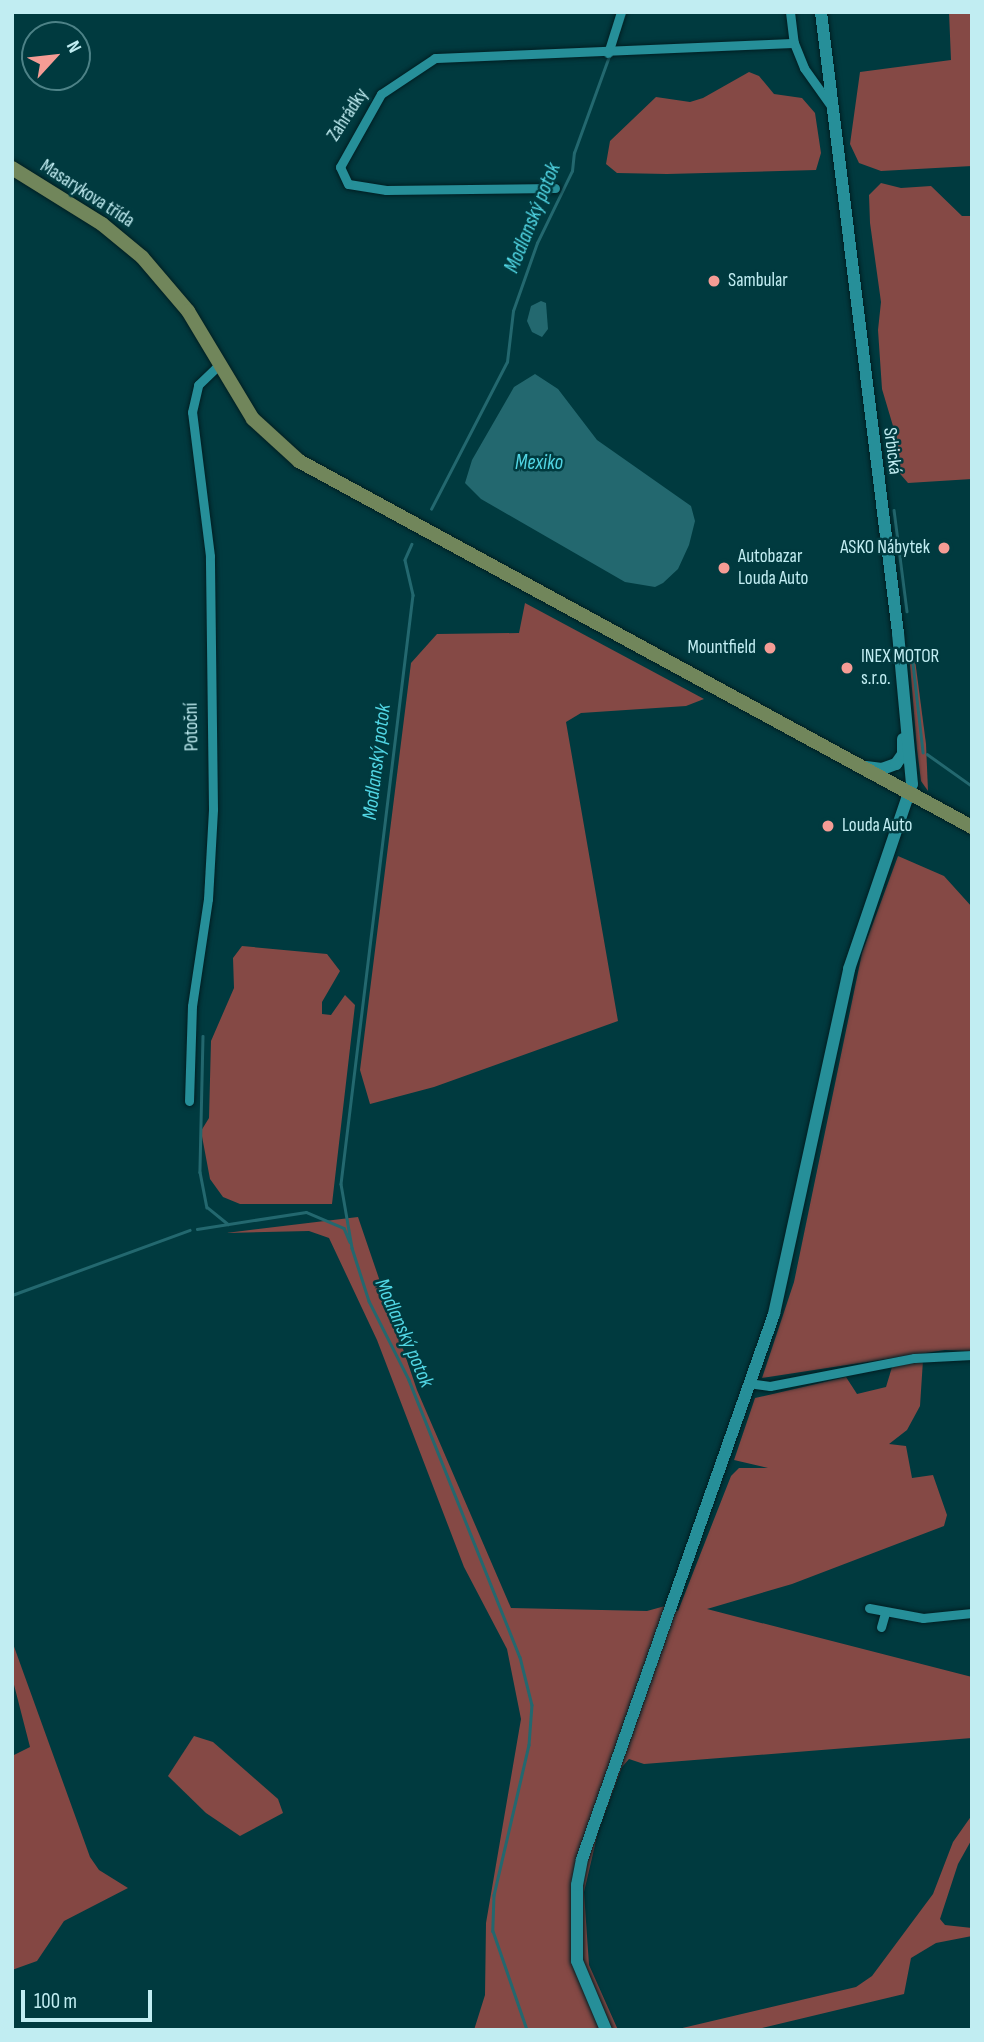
<!DOCTYPE html>
<meta charset="utf-8">
<style>
body{margin:0}
#map{position:relative;width:984px;height:2042px;overflow:hidden;background:#003a3f;font-family:"Sofia Sans Condensed",sans-serif}
div>[style]{position:absolute}
.green>*{inset:0;background:#854945}
.forest>*{inset:0;background:#844743}
.water>*{inset:0;background:#23686f}
.stream>*{height:2.5px;margin:-1.25px;padding:0 1.25px;transform-origin:1.25px;border-radius:1.25px;background:#23686f}
.roads{filter:drop-shadow(0 0 2px #001e22) drop-shadow(0 0 2px #001e22)}
.street>*{height:9px;margin:-4.5px;padding:0 4.5px;transform-origin:4.5px;border-radius:4.5px;background:#268f99}
.secondary>*{height:12px;margin:-6px;padding:0 6px;transform-origin:6px;border-radius:6px;background:#268f99}
.primary>*{height:14px;margin:-7px;padding:0 7px;transform-origin:7px;border-radius:7px;background:#71865b}
.dots>*{width:19px;height:19px;translate:-50% -50%;box-sizing:border-box;border:4px solid #003a3f;border-radius:50%}
span{translate:-50% -50%;white-space:nowrap;text-align:center;line-height:1.15;-webkit-text-stroke:5px #003a3f;paint-order:stroke}
.street-label{font-size:19px;color:#c1edf2}
.poi-label{font-size:19px;color:#c1edf2}
.left{translate:0 -50%;text-align:left}
.right{translate:-100% -50%;text-align:right}
.water-label{font-size:21px;color:#51d6e4;font-style:italic}
.frame{position:absolute;inset:0;border:14px solid #c1edf2;pointer-events:none}
.north{position:absolute;left:21px;top:21px;width:70px;height:70px;box-sizing:border-box;background:#003a3f;border:2px solid #4d8287;border-radius:50%;rotate:63deg;font-size:19px;font-weight:700;line-height:28px;text-align:center;color:#c1edf2}
.north::after{content:'';display:block;margin:auto;width:24px;height:32px;background:#f59c95;clip-path:polygon(50% 0,100% 100%,50% 72%,0 100%)}
.scale{position:absolute;left:21px;top:1990px;width:131px;height:32px;box-sizing:border-box;border:4px solid #c1edf2;border-top:0;padding-left:9px;font-size:21px;line-height:24px;white-space:nowrap;color:#c1edf2;-webkit-text-stroke:5px #003a3f;paint-order:stroke}
</style>
<div id="map">
<div class="green">
<i style="clip-path:polygon(949px 12px,972px 12px,972px 166px,881px 171px,859px 163px,850px 144px,860px 72px,951px 60px)"></i>
<i style="clip-path:polygon(749px 72px,759px 76px,774px 94px,802px 98px,815px 113px,821px 153px,816px 170px,667px 174px,617px 173px,606px 164px,610px 141px,656px 97px,690px 102px,703px 98px)"></i>
<i style="clip-path:polygon(881px 183px,901px 188px,931px 186px,962px 216px,972px 216px,972px 479px,908px 483px,896px 469px,893px 426px,882px 389px,878px 330px,881px 302px,870px 223px,869px 195px)"></i>
<i style="clip-path:polygon(525px 603px,704px 699px,686px 706px,581px 713px,566px 722px,618px 1021px,434px 1087px,370px 1104px,360px 1070px,411px 663px,437px 634px,519px 633px)"></i>
<i style="clip-path:polygon(914px 652px,926px 744px,928px 791px,921px 781px,917px 749px,909px 653px)"></i>
<i style="clip-path:polygon(898px 856px,944px 876px,972px 907px,972px 1351px,945px 1350px,762px 1378px,794px 1282px,862px 953px)"></i>
<i style="clip-path:polygon(242px 946px,327px 954px,340px 971px,322px 1002px,322px 1014px,331px 1015px,345px 995px,355px 1005px,332px 1204px,240px 1204px,223px 1197px,210px 1179px,201px 1131px,209px 1118px,211px 1041px,234px 988px,233px 958px)"></i>
<i style="clip-path:polygon(358px 1217px,417px 1390px,511px 1608px,647px 1611px,665px 1606px,678px 1611px,731px 1476px,739px 1468px,768px 1468px,734px 1460px,755px 1398px,846px 1377px,857px 1394px,886px 1387px,892px 1367px,923px 1360px,920px 1406px,907px 1430px,889px 1444px,906px 1446px,912px 1478px,933px 1475px,947px 1515px,944px 1526px,792px 1584px,707px 1609px,972px 1677px,972px 1738px,644px 1764px,629px 1759px,622px 1767px,598px 1832px,584px 1892px,589px 1965px,618px 2030px,474px 2030px,485px 1995px,486px 1923px,521px 1719px,507px 1649px,464px 1567px,377px 1340px,329px 1238px,309px 1231px,226px 1233px)"></i>
<i style="clip-path:polygon(194px 1736px,213px 1742px,278px 1799px,283px 1813px,240px 1836px,206px 1813px,168px 1776px)"></i>
<i style="clip-path:polygon(972px 1815px,972px 1839px,958px 1864px,940px 1919px,945px 1925px,972px 1928px,972px 1936px,936px 1943px,911px 1958px,904px 1994px,754px 2030px,674px 2030px,856px 1987px,872px 1976px,933px 1894px,953px 1842px)"></i>
</div>
<div class="forest">
<i style="clip-path:polygon(12px 1641px,90px 1857px,99px 1870px,128px 1888px,64px 1921px,37px 1961px,12px 1970px,12px 1756px,30px 1747px,12px 1677px)"></i>
</div>
<div class="water">
<i style="clip-path:polygon(541px 301px,546px 303px,548px 329px,542px 337px,532px 332px,527px 321px,531px 306px)"></i>
<i style="clip-path:polygon(535px 374px,558px 389px,597px 440px,691px 506px,695px 521px,689px 545px,678px 569px,663px 583px,655px 587px,625px 582px,481px 499px,465px 483px,472px 460px,514px 387px)"></i>
</div>
<div class="stream">
<i style="left:431px;top:509px;width:165px;rotate:-62.7deg"></i>
<i style="left:507px;top:362px;width:51px;rotate:-83.3deg"></i>
<i style="left:513px;top:311px;width:72px;rotate:-70.6deg"></i>
<i style="left:537px;top:243px;width:80px;rotate:-64.1deg"></i>
<i style="left:572px;top:171px;width:18px;rotate:-84deg"></i>
<i style="left:574px;top:153px;width:150px;rotate:-70.1deg"></i>
<i style="left:894px;top:510px;width:102px;rotate:82.7deg"></i>
<i style="left:412px;top:544px;width:17px;rotate:114deg"></i>
<i style="left:405px;top:560px;width:36px;rotate:77deg"></i>
<i style="left:413px;top:595px;width:593px;rotate:96.97deg"></i>
<i style="left:341px;top:1184px;width:65px;rotate:80.2deg"></i>
<i style="left:352px;top:1248px;width:56px;rotate:72.2deg"></i>
<i style="left:369px;top:1301px;width:89px;rotate:63.1deg"></i>
<i style="left:409px;top:1380px;width:298px;rotate:68.2deg"></i>
<i style="left:520px;top:1657px;width:49px;rotate:76deg"></i>
<i style="left:532px;top:1705px;width:40px;rotate:94.3deg"></i>
<i style="left:529px;top:1745px;width:154px;rotate:103.1deg"></i>
<i style="left:494px;top:1895px;width:36px;rotate:92deg"></i>
<i style="left:493px;top:1931px;width:105px;rotate:71deg"></i>
<i style="left:912px;top:655px;width:98px;rotate:83.5deg"></i>
<i style="left:927px;top:754px;width:55px;rotate:35.4deg"></i>
<i style="left:203px;top:1036px;width:136px;rotate:91.3deg"></i>
<i style="left:200px;top:1172px;width:36px;rotate:79deg"></i>
<i style="left:207px;top:1207px;width:27px;rotate:39deg"></i>
<i style="left:197px;top:1229px;width:110px;rotate:-8.9deg"></i>
<i style="left:306px;top:1212px;width:41px;rotate:22.8deg"></i>
<i style="left:344px;top:1228px;width:15px;rotate:67deg"></i>
<i style="left:12px;top:1295px;width:189px;rotate:-20.1deg"></i>
</div>
<div class="roads">
<div class="street">
<i style="left:790px;top:12px;width:31px;rotate:83deg"></i>
<i style="left:794px;top:43px;width:27px;rotate:68deg"></i>
<i style="left:804px;top:68px;width:52px;rotate:54.5deg"></i>
<i style="left:608px;top:53px;width:43px;rotate:-72.4deg"></i>
<i style="left:555px;top:188px;width:169px;rotate:179.3deg"></i>
<i style="left:386px;top:190px;width:38px;rotate:-171deg"></i>
<i style="left:348px;top:184px;width:19px;rotate:-115deg"></i>
<i style="left:340px;top:167px;width:84px;rotate:-60.7deg"></i>
<i style="left:381px;top:94px;width:65px;rotate:-33.7deg"></i>
<i style="left:435px;top:58px;width:359px;rotate:-2.4deg"></i>
<i style="left:189px;top:1101px;width:95px;rotate:-88.2deg"></i>
<i style="left:192px;top:1006px;width:108px;rotate:-81.5deg"></i>
<i style="left:208px;top:899px;width:90px;rotate:-86.8deg"></i>
<i style="left:213px;top:809px;width:253px;rotate:-90.7deg"></i>
<i style="left:210px;top:556px;width:145px;rotate:-97.1deg"></i>
<i style="left:192px;top:412px;width:28px;rotate:-77deg"></i>
<i style="left:198px;top:385px;width:30px;rotate:-44deg"></i>
<i style="left:748px;top:1383px;width:22px;rotate:8deg"></i>
<i style="left:770px;top:1386px;width:147px;rotate:-11deg"></i>
<i style="left:914px;top:1358px;width:58px;rotate:-3deg"></i>
<i style="left:869px;top:1608px;width:55px;rotate:10.5deg"></i>
<i style="left:923px;top:1618px;width:49px;rotate:-5.8deg"></i>
<i style="left:881px;top:1627px;width:15px;rotate:-74deg"></i>
</div>
<div class="secondary">
<i style="left:866px;top:767px;width:16px;rotate:7deg"></i>
<i style="left:882px;top:769px;width:15px;rotate:-20deg"></i>
<i style="left:896px;top:764px;width:12px;rotate:-55deg"></i>
<i style="left:903px;top:754px;width:15px;rotate:-90deg"></i>
<i style="left:606px;top:2030px;width:75px;rotate:-112.8deg"></i>
<i style="left:577px;top:1961px;width:76px;rotate:-90deg"></i>
<i style="left:577px;top:1885px;width:26px;rotate:-79deg"></i>
<i style="left:582px;top:1859px;width:578px;rotate:-70.59deg"></i>
<i style="left:774px;top:1314px;width:353px;rotate:-77.7deg"></i>
<i style="left:849px;top:969px;width:195px;rotate:-71.2deg"></i>
<i style="left:912px;top:784px;width:152px;rotate:-95.3deg"></i>
<i style="left:898px;top:633px;width:626px;rotate:-97.07deg"></i>
</div>
<div class="primary">
<i style="left:12px;top:168px;width:106px;rotate:31.9deg"></i>
<i style="left:102px;top:224px;width:52px;rotate:39.5deg"></i>
<i style="left:142px;top:257px;width:71px;rotate:49.6deg"></i>
<i style="left:188px;top:311px;width:126px;rotate:59deg"></i>
<i style="left:253px;top:419px;width:62px;rotate:42.4deg"></i>
<i style="left:299px;top:461px;width:766px;rotate:28.54deg"></i>
</div>
</div>
<div class="dots">
<i style="left:714px;top:281px;background:#f59c95"></i>
<i style="left:944px;top:548px;background:#f59c95"></i>
<i style="left:724px;top:568px;background:#f59c95"></i>
<i style="left:770px;top:648px;background:#f59c95"></i>
<i style="left:847px;top:668px;background:#f59c95"></i>
<i style="left:828px;top:826px;background:#f59c95"></i>
</div>
<div class="street-label">
<span style="left:348px;top:115px;rotate:-57deg">Zahrádky</span>
<span style="left:87px;top:194px;rotate:33deg">Masarykova třída</span>
<span style="left:892px;top:451px;rotate:83deg">Srbická</span>
<span style="left:192px;top:727px;rotate:-91deg">Potoční</span>
</div>
<div class="poi-label">
<span class="left" style="left:728px;top:281px">Sambular</span>
<span class="right" style="left:930px;top:548px">ASKO Nábytek</span>
<span class="left" style="left:738px;top:568px">Autobazar<br>Louda Auto</span>
<span class="right" style="left:756px;top:648px">Mountfield</span>
<span class="left" style="left:861px;top:668px">INEX MOTOR<br>s.r.o.</span>
<span class="left" style="left:842px;top:826px">Louda Auto</span>
</div>
<div class="water-label">
<span style="left:533px;top:218px;rotate:-68deg">Modlanský potok</span>
<span style="left:539px;top:463px">Mexiko</span>
<span style="left:377px;top:762px;rotate:-83deg">Modlanský potok</span>
<span style="left:404px;top:1333px;rotate:66deg">Modlanský potok</span>
</div>
<div class="frame"></div>
<div class="north">N</div>
<div class="scale">100 m</div>
</div>
